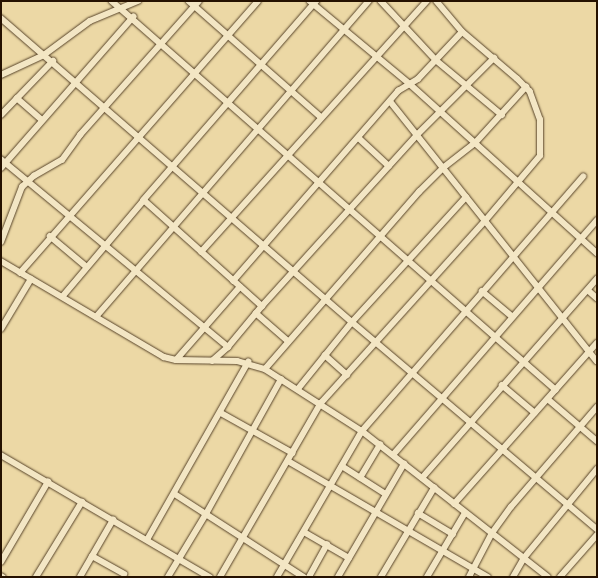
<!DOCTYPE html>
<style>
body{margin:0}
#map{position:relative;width:598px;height:578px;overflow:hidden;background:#ecd8a5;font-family:"Gentium Book Plus",serif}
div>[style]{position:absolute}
.roads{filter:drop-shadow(0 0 1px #574329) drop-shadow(0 0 1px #574329)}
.street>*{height:5.5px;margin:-2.75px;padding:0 2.75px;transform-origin:2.75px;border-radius:2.75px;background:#f3e6c4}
span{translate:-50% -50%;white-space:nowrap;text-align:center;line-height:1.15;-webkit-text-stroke:3.5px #f3e6c4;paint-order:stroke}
.frame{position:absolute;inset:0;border:2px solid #251100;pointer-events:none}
</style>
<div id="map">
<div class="roads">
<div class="street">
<i style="left:112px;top:1px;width:590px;rotate:41.22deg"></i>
<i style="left:189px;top:1px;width:176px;rotate:41.3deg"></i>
<i style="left:310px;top:1px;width:130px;rotate:39.7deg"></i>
<i style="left:410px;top:84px;width:252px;rotate:42.1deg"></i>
<i style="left:317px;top:1px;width:264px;rotate:131deg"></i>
<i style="left:144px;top:200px;width:159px;rotate:41.9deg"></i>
<i style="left:262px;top:306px;width:231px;rotate:-47.8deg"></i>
<i style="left:417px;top:135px;width:109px;rotate:-45deg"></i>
<i style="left:381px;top:1px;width:81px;rotate:47deg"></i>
<i style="left:436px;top:60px;width:86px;rotate:39.8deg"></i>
<i style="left:1px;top:18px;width:464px;rotate:40.9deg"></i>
<i style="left:352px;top:322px;width:321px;rotate:40.2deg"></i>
<i style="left:1px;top:75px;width:47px;rotate:-24.9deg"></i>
<i style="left:44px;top:55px;width:57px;rotate:-36.5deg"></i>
<i style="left:90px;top:21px;width:52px;rotate:-22.6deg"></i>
<i style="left:17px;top:98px;width:33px;rotate:41deg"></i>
<i style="left:390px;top:101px;width:332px;rotate:51.5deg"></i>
<i style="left:1px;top:115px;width:75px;rotate:-46.1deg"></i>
<i style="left:359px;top:138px;width:41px;rotate:43deg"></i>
<i style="left:1px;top:159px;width:295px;rotate:39.6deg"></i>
<i style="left:1px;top:168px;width:201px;rotate:-48.8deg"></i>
<i style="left:50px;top:236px;width:48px;rotate:40deg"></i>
<i style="left:1px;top:242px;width:59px;rotate:-69.1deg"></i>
<i style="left:22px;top:187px;width:16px;rotate:-43deg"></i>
<i style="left:34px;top:176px;width:32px;rotate:-30deg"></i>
<i style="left:62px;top:160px;width:31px;rotate:-54deg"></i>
<i style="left:80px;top:135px;width:179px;rotate:-48.4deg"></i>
<i style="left:201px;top:252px;width:338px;rotate:-48deg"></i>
<i style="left:1px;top:261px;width:189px;rotate:30.5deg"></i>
<i style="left:164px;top:357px;width:12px;rotate:14deg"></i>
<i style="left:176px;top:360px;width:61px;rotate:0.9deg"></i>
<i style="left:237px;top:361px;width:29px;rotate:16deg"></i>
<i style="left:265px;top:369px;width:115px;rotate:32.6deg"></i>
<i style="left:362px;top:431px;width:236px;rotate:38.1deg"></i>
<i style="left:20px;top:273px;width:361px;rotate:-48.8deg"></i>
<i style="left:233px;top:281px;width:252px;rotate:-49deg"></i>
<i style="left:398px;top:91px;width:23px;rotate:-31deg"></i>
<i style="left:418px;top:79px;width:64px;rotate:-46.9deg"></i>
<i style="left:588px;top:290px;width:12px;rotate:42deg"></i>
<i style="left:482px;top:291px;width:39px;rotate:40deg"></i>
<i style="left:63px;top:296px;width:126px;rotate:-49.8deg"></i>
<i style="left:256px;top:313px;width:43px;rotate:41.2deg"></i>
<i style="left:96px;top:317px;width:418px;rotate:-49.2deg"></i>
<i style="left:1px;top:329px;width:58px;rotate:-59deg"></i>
<i style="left:325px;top:355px;width:30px;rotate:42deg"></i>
<i style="left:176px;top:360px;width:97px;rotate:-48.8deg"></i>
<i style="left:212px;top:361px;width:21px;rotate:-41deg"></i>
<i style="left:228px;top:347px;width:53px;rotate:-50.3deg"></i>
<i style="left:265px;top:369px;width:235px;rotate:-49deg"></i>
<i style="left:419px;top:192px;width:34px;rotate:-45deg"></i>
<i style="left:443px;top:168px;width:41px;rotate:-38deg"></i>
<i style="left:475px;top:143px;width:76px;rotate:-47.7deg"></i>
<i style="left:502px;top:385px;width:43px;rotate:40.3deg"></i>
<i style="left:298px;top:389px;width:86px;rotate:-51.1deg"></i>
<i style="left:352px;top:322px;width:169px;rotate:-47.6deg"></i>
<i style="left:548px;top:399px;width:65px;rotate:40.6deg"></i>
<i style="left:221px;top:413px;width:82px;rotate:29.1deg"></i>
<i style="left:1px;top:455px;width:242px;rotate:30.3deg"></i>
<i style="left:393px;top:455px;width:311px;rotate:-49deg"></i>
<i style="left:288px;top:461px;width:231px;rotate:30.1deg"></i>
<i style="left:342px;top:466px;width:52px;rotate:32.5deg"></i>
<i style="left:360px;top:478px;width:39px;rotate:-59deg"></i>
<i style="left:422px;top:478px;width:265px;rotate:-48.7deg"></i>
<i style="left:175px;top:494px;width:153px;rotate:32.8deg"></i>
<i style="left:454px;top:504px;width:215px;rotate:-48.4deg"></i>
<i style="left:418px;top:513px;width:41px;rotate:31deg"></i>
<i style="left:304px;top:532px;width:52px;rotate:30deg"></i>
<i style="left:147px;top:540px;width:205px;rotate:-60.4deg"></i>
<i style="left:92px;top:556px;width:37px;rotate:29deg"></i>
<i style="left:1px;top:562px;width:93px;rotate:-59.6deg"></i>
<i style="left:1px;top:576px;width:2px;rotate:27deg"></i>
<i style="left:36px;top:577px;width:88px;rotate:-58.5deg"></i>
<i style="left:80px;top:577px;width:66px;rotate:-59.9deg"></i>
<i style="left:168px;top:577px;width:74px;rotate:-58.9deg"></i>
<i style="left:206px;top:514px;width:154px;rotate:-60.9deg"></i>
<i style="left:220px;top:577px;width:201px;rotate:-59.9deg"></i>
<i style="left:321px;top:403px;width:245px;rotate:-48deg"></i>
<i style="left:485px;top:221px;width:85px;rotate:-49.8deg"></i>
<i style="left:540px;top:156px;width:36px;rotate:-90deg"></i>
<i style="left:540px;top:120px;width:30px;rotate:-110deg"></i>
<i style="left:530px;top:92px;width:18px;rotate:-135deg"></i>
<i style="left:517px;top:79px;width:72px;rotate:-139.5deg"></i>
<i style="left:462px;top:32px;width:40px;rotate:-130deg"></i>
<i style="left:277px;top:577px;width:169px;rotate:-59.8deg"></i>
<i style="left:362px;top:431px;width:337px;rotate:-49deg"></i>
<i style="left:309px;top:577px;width:37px;rotate:-61deg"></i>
<i style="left:338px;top:577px;width:131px;rotate:-59.7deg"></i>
<i style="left:381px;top:577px;width:104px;rotate:-59.2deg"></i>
<i style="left:427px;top:577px;width:74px;rotate:-59.3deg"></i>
<i style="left:469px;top:577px;width:50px;rotate:-62.4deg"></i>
<i style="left:492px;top:533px;width:32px;rotate:-54deg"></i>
<i style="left:511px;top:507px;width:132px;rotate:-49.3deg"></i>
<i style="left:513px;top:577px;width:22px;rotate:-60deg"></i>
<i style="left:524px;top:558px;width:115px;rotate:-50.6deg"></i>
<i style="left:560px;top:577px;width:56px;rotate:-48.6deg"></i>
</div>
</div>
<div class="frame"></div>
</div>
